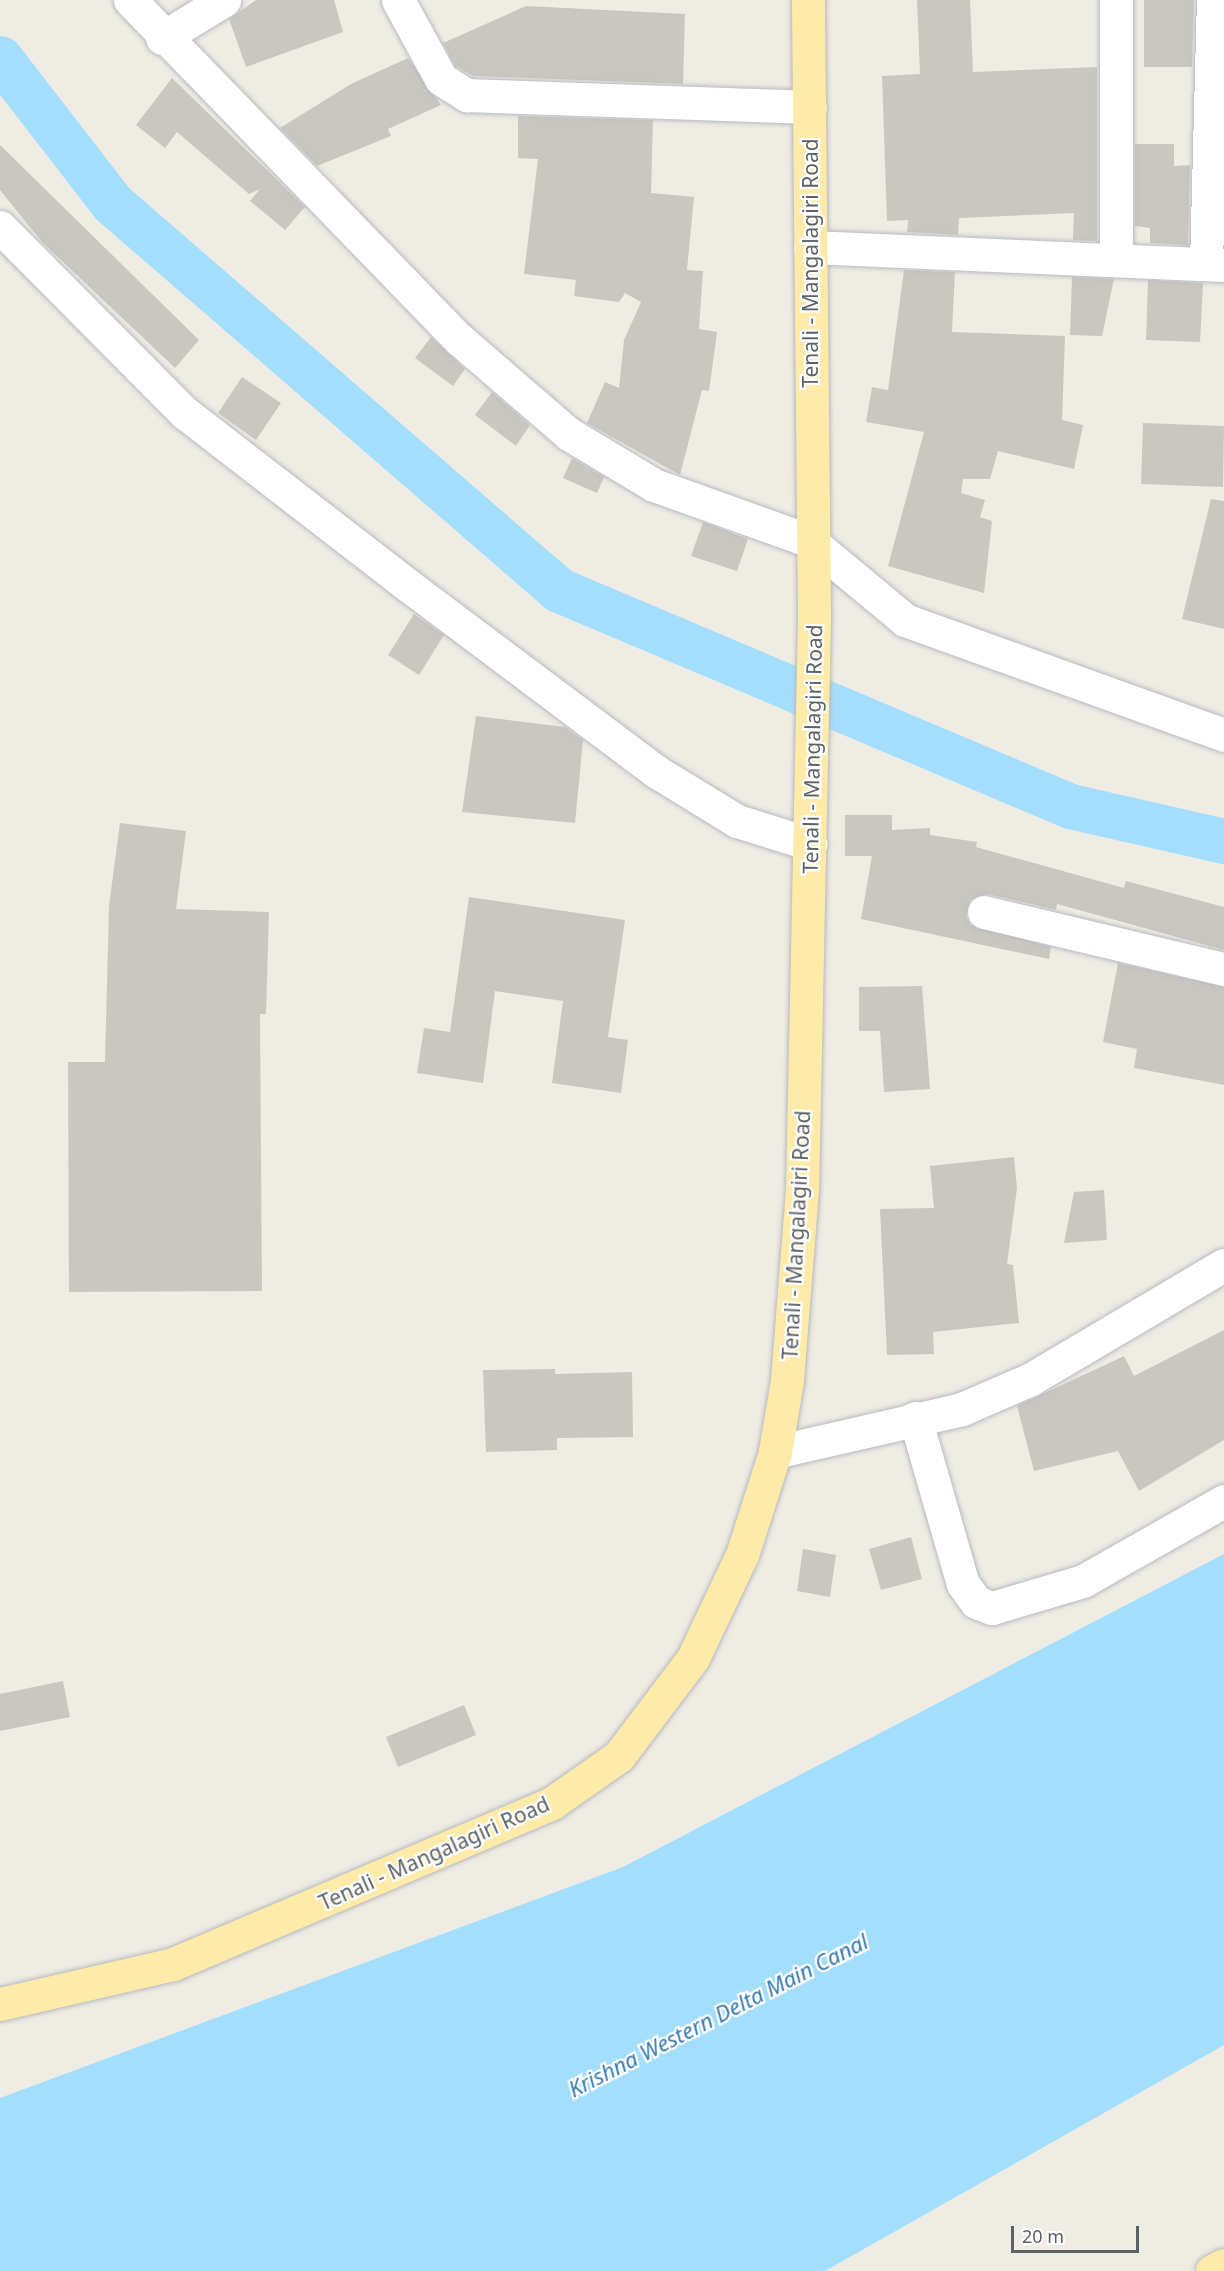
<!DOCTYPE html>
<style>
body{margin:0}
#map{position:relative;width:1224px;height:2271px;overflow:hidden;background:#efece4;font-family:"Noto Sans",sans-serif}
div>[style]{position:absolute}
.water>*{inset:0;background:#a4deff}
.canal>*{height:45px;margin:-22.5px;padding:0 22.5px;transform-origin:22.5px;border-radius:22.5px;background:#a4deff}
.building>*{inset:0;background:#cac7c1}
.roads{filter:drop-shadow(0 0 2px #b7babf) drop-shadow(0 0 2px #b7babf)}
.minor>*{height:33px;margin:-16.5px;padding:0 16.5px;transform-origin:16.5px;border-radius:16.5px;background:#fff}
.major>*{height:33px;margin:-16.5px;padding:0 16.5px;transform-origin:16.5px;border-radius:16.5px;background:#ffeba9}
span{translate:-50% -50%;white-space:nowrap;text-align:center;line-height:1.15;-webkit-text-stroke:4.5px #fff;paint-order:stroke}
.street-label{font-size:21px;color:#5c6165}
.water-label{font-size:22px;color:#397aae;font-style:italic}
.scale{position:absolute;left:1011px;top:2226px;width:128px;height:27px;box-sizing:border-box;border:3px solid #5c6165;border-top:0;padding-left:8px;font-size:18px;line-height:21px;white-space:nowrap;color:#5c6165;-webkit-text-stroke:4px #fff;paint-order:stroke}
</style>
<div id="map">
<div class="water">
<i style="clip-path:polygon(1224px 1554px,1224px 2045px,825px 2271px,0 2271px,0 2098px,623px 1867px)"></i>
</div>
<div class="canal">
<i style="left:0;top:58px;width:183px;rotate:52.3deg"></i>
<i style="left:112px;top:203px;width:591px;rotate:40.89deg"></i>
<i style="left:559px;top:590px;width:555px;rotate:22.91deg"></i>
<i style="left:1070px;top:806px;width:158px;rotate:12.8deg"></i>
</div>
<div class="building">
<i style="clip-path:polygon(256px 0,334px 0,343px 32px,246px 67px,229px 19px)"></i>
<i style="clip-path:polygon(917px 0,970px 0,973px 72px,1097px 67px,1097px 241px,1073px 240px,1074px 213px,959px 218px,958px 235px,907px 232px,908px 220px,887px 221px,882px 76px,920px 74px)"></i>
<i style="clip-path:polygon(1144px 0,1194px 0,1192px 67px,1144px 67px)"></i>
<i style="clip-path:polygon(526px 6px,685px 14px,683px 84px,473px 76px,455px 66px,443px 43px)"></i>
<i style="clip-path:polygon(408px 58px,441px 105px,388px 129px,391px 136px,317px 166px,280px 128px,351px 84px)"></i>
<i style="clip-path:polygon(172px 78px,305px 207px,285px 230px,250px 201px,260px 189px,249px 194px,177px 132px,165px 148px,136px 125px)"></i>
<i style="clip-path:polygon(518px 116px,653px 120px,651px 193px,694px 197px,687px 270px,703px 271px,699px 329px,717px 332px,709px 391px,702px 390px,680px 475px,587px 423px,605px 382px,619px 388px,624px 340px,641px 302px,625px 293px,619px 302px,574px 296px,576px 280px,524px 274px,538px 159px,518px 158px)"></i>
<i style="clip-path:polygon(1135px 144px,1174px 144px,1174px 166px,1190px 165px,1188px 245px,1150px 243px,1150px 228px,1135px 226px)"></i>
<i style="clip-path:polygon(0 145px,199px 340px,175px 368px,42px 242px,0 190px)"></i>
<i style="clip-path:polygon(904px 270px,955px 272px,952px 332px,1065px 336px,1062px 420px,1083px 425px,1074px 469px,998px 451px,990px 479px,963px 479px,961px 493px,985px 500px,980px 517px,992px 521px,984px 593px,888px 566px,924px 432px,866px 422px,872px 387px,888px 390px)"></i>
<i style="clip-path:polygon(1072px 277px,1114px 279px,1102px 336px,1070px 335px)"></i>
<i style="clip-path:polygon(1148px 280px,1203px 283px,1200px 342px,1146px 340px)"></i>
<i style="clip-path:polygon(431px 337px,465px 369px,453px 386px,415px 358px)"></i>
<i style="clip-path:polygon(242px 377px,281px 403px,256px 440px,218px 413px)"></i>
<i style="clip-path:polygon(492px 392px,530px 425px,516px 446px,475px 415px)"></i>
<i style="clip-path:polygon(1143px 423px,1224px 426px,1223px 487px,1141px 484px)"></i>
<i style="clip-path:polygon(572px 458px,604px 477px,597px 493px,563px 478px)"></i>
<i style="clip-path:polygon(1211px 499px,1224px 501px,1224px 629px,1182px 619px)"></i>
<i style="clip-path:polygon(703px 522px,748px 539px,737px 571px,691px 556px)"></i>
<i style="clip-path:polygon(414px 614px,444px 635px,419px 675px,388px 655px)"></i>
<i style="clip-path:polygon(476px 716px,565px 727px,583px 740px,575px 823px,462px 812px)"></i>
<i style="clip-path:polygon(845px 815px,892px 815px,892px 830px,930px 828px,930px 835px,977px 842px,976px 847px,1124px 888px,1126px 881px,1224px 907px,1224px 950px,1057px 904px,1056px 910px,988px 894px,970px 900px,966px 917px,971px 925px,1051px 947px,1049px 959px,861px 919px,872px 856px,845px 856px)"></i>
<i style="clip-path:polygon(120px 823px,186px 831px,176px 909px,269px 912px,266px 1014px,260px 1014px,262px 1291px,69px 1292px,68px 1062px,105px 1062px,109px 906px)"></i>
<i style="clip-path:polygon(469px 897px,625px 920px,608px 1037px,628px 1040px,621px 1093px,552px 1083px,563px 1001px,495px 991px,483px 1083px,417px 1073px,424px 1028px,450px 1032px)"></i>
<i style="clip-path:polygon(1118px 963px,1224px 987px,1224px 1085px,1134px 1068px,1137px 1049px,1103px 1042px)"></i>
<i style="clip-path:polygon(922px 986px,930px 1089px,884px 1092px,880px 1031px,859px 1031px,859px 987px)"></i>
<i style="clip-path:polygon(1014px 1157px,1017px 1188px,1007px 1264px,1013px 1265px,1019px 1323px,933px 1332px,934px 1354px,887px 1355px,880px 1209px,934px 1208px,930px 1166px)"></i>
<i style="clip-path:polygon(1104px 1190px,1107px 1240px,1064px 1243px,1074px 1192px)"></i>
<i style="clip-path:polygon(1224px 1330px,1224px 1440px,1139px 1491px,1118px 1451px,1034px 1471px,1017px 1406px,1124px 1356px,1134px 1376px)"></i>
<i style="clip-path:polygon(555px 1369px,555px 1374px,632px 1372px,633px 1437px,557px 1438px,557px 1450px,486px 1452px,483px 1370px)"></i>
<i style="clip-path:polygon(911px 1537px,922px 1579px,881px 1590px,869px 1549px)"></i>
<i style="clip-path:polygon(803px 1549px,836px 1555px,830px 1597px,797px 1591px)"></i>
<i style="clip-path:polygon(63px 1681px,70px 1717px,0 1731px,0 1694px)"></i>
<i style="clip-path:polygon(464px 1705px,476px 1735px,398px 1767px,386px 1737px)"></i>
</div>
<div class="roads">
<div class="minor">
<i style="left:130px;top:0;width:474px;rotate:45.9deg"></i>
<i style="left:460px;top:340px;width:144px;rotate:40.8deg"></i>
<i style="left:569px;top:434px;width:99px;rotate:31deg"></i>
<i style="left:654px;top:485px;width:166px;rotate:19.7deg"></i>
<i style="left:810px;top:541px;width:124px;rotate:39.7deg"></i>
<i style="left:905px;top:620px;width:339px;rotate:19.8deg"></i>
<i style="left:398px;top:0;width:90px;rotate:61.4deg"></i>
<i style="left:441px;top:79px;width:31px;rotate:32deg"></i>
<i style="left:467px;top:95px;width:343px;rotate:2deg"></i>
<i style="left:1116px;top:0;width:260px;rotate:90deg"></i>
<i style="left:162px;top:38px;width:73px;rotate:-31.5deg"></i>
<i style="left:0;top:227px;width:262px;rotate:45.2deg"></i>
<i style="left:185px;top:413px;width:283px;rotate:37.7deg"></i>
<i style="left:409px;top:586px;width:310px;rotate:36.9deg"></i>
<i style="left:657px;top:772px;width:94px;rotate:31.5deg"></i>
<i style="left:737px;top:821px;width:77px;rotate:17.3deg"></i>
<i style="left:810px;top:247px;width:414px;rotate:2.5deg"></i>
<i style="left:1206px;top:264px;width:264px;rotate:-88.5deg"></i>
<i style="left:984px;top:912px;width:247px;rotate:13.4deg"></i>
<i style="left:915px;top:1418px;width:173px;rotate:73.9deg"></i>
<i style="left:963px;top:1584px;width:22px;rotate:54deg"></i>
<i style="left:976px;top:1602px;width:17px;rotate:21deg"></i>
<i style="left:992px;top:1608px;width:95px;rotate:-16.5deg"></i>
<i style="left:1083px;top:1581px;width:162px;rotate:-29.6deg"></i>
<i style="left:775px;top:1452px;width:192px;rotate:-12.9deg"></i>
<i style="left:962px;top:1409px;width:75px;rotate:-23.5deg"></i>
<i style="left:1031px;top:1379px;width:224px;rotate:-30.6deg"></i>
</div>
<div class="major">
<i style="left:0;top:2004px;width:178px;rotate:-13deg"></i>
<i style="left:173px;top:1964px;width:412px;rotate:-23deg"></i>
<i style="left:552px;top:1803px;width:82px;rotate:-35deg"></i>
<i style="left:619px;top:1756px;width:123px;rotate:-52.9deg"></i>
<i style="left:693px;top:1658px;width:114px;rotate:-64.6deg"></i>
<i style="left:742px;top:1555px;width:108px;rotate:-72.2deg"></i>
<i style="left:775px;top:1452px;width:73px;rotate:-80.5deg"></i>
<i style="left:787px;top:1380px;width:190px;rotate:-85.5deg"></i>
<i style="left:802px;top:1191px;width:575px;rotate:-88.8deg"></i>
<i style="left:814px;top:616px;width:616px;rotate:-90.56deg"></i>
<i style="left:1212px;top:2271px;width:13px;rotate:-27deg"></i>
</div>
</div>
<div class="street-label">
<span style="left:810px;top:263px;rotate:-90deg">Tenali - Mangalagiri Road</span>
<span style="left:812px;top:749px;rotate:-89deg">Tenali - Mangalagiri Road</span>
<span style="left:796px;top:1235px;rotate:-87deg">Tenali - Mangalagiri Road</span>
<span style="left:434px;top:1853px;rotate:-24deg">Tenali - Mangalagiri Road</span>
</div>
<div class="water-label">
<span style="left:718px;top:2015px;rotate:-27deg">Krishna Western Delta Main Canal</span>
</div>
<div class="scale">20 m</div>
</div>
